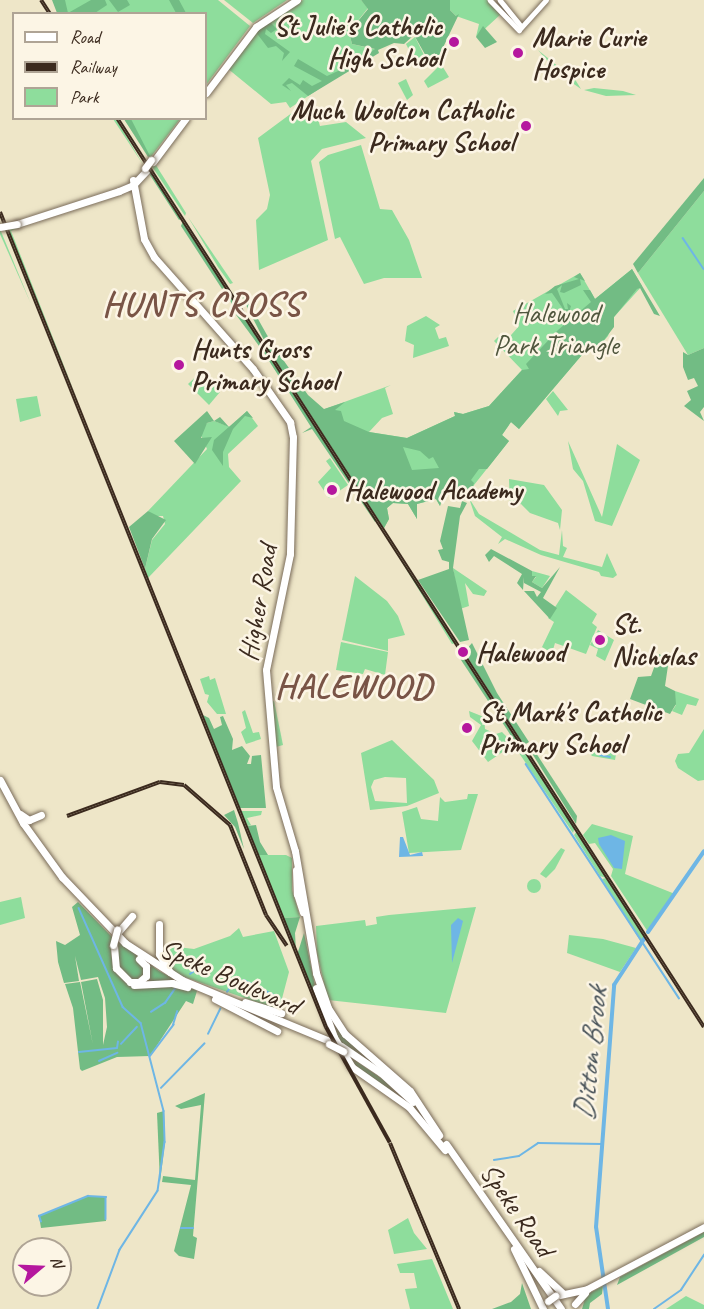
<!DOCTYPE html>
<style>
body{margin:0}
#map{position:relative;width:704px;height:1309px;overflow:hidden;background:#eee6c8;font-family:Caveat,sans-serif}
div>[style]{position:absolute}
.green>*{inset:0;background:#8edd9c}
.round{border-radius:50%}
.forest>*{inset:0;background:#72bc84}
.water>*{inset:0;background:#6eb6e5}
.stream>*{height:1.5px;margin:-0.75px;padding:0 0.75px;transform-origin:0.75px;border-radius:0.75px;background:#6eb6e5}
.river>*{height:4px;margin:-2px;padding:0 2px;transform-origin:2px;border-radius:2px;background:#6eb6e5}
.roads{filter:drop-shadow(0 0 2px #7a6c5a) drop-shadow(0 0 2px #7a6c5a)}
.secondary>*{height:4.5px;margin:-2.25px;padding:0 2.25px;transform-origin:2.25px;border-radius:2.25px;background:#fff}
.highway>*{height:7px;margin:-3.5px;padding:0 3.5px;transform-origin:3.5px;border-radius:3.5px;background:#fff}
.rail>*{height:4px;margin-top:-2px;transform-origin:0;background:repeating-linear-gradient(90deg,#fcf5e5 0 4.5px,#3b2a1e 0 9px);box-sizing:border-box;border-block:2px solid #3b2a1e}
.bridges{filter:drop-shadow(0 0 2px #7a6c5a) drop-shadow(0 0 2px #7a6c5a)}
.highway-bridge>*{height:7px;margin:-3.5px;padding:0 3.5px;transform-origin:3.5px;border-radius:3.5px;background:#fff}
.dots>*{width:16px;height:16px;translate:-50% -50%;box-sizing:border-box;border:3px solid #fcf5e5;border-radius:50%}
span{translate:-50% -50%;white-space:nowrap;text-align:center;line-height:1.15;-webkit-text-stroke:5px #fcf5e5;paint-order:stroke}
.poi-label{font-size:28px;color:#3b2a1e;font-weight:700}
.right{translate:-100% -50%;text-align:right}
.left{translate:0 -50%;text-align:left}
.park-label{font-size:28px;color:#50573e}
.street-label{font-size:28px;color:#3b2a1e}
.water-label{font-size:30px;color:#4a545a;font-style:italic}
.district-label{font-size:34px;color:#795446;font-weight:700;letter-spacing:1.5px}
.legend{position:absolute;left:12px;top:12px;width:195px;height:108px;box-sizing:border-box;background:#fcf5e5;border:2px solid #afa495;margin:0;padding:8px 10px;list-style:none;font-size:18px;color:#3b2a1e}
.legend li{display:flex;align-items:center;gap:12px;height:30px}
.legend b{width:30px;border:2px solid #afa495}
.north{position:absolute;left:12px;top:1237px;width:60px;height:60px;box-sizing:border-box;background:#fcf5e5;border:2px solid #afa495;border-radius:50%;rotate:71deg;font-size:16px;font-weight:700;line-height:24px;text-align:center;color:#3b2a1e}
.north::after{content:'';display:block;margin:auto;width:21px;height:27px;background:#b5179e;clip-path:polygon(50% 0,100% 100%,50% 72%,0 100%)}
</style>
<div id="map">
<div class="green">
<i style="clip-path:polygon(59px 0,174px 0,181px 13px,62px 13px)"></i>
<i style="clip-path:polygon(175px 0,218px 0,250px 26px,206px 85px,206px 14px,182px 13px)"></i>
<i style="clip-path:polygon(224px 0,287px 0,253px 23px)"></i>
<i style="clip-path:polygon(303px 0,361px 0,368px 8px,349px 32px,352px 44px,378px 50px,290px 108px,286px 102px,271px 104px,227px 68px,258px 29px)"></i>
<i style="clip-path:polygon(450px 0,487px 0,501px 14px,476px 37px,479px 24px,456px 16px,450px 10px)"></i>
<i style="clip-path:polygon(415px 37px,425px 57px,415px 62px,406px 44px)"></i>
<i style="clip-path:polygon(538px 50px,576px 81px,581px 89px,558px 73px)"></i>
<i style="clip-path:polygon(441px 64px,449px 77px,428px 88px,424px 81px)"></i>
<i style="clip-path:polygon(406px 79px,413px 95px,407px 100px,398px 83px)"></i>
<i style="clip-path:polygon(594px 88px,623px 91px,636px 95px,606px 96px,584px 90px)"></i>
<i style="clip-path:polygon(308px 101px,314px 106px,320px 126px,346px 122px,366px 138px,322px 149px,311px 161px,328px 240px,259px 270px,256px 220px,267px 209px,270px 195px,258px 138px)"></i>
<i style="clip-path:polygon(113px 119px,116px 119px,144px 166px)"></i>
<i style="clip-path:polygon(124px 119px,180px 119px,150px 158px)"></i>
<i style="clip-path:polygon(361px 145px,380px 209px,392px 210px,409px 240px,422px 278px,384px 278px,364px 284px,340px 237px,335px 239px,319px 162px,328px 155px)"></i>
<i style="clip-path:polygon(154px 162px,186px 213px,185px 216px,151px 165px)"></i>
<i style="clip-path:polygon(704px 191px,704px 348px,688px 355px,638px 273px)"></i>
<i style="clip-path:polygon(188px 217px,233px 283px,230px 284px,218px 267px)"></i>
<i style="clip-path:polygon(29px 224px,11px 231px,79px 404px,8px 228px)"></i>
<i style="clip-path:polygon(0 229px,31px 304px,0 234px)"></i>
<i style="clip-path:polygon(632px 269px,642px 286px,614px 317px,608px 336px,601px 344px,587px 349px,519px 429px,511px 422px,502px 435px,509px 441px,474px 485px,468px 500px,462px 499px,464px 492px,444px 493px,440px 506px,436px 499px,417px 504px,417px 519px,408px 504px,393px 503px,387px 508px,389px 519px,384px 528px,317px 424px,325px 409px,391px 385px,385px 388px,393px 414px,382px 418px,369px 432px,407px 438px,455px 416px,454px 412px,463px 414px,489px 406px,522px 370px,494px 341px,498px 337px,504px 343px,519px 326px,513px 311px,580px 273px,595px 299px)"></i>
<i style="clip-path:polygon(426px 316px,440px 325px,435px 328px,439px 339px,446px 337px,449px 346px,413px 358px,414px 345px,405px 341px,407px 326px)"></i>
<i style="clip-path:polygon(200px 373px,220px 392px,209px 405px,188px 384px)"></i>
<i style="clip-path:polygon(553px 391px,568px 410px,560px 411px,558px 416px,546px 399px)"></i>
<i style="clip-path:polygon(37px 396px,41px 416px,20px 422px,16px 399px)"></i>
<i style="clip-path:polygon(247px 411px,258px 426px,228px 454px,229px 467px,241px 481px,148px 578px,145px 569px,152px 540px,165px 524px,163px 516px,152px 516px,148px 511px,207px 449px,200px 433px,207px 423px,214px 421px,230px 427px)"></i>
<i style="clip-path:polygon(568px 441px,602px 517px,617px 444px,640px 460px,612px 526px,595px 521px,583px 481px,573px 469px)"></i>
<i style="clip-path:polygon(330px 458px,348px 485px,329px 498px,318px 482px,331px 468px,326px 461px)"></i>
<i style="clip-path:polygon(509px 479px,544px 485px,562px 510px,560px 530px,558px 523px,530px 513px,521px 504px,510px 507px)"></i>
<i style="clip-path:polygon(469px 498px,479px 514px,540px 550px,559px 555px,562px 530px,563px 546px,567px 548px,563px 557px,602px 567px,607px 553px,617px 575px,613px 578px,601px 576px,599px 572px,541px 555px,505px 539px,498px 544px,502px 537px,475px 516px)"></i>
<i style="clip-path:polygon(376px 520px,456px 643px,452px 644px)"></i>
<i style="clip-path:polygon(453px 568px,487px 591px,484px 596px,473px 594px,465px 583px,469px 606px,460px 609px)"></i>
<i style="clip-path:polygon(532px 571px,550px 576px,542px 588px,532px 582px,536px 577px,532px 576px)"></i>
<i style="clip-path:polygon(355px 576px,387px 601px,398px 616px,405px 635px,388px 639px,388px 651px,342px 640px)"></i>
<i style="clip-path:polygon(566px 590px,597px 614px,592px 623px,597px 627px,586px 654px,555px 643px,552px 653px,542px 647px,554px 622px,548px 618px)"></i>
<i style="clip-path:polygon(598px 630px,614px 640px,605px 661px,596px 656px,598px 649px,590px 645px)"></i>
<i style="clip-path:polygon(341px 642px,388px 652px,385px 675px,365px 669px,363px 674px,336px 670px)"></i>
<i style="clip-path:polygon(209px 676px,210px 680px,215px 678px,226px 714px,217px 714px,207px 702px,209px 695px,205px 694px,200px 679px)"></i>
<i style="clip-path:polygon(675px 691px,699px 699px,696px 706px,687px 704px,682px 715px,672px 711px,676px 705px,665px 708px,659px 705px,665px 696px,674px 701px)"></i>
<i style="clip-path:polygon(274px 701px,283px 745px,276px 747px,271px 702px)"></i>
<i style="clip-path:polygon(245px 710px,253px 733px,259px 732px,261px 739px,246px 744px,241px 732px,246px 728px,242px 712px)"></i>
<i style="clip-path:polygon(469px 711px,484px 717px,485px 729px,496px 734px,502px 732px,509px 739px,507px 749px,488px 762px,472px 741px,481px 725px,470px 717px)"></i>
<i style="clip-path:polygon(704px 729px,704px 780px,698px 781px,678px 768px,675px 761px,678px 754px,689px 753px)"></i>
<i style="clip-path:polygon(evenodd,392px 740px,434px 780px,439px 793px,407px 806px,370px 810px,361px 753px,392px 740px,385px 777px,406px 778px,407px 803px,375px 801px,371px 787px,374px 780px,385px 777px)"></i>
<i style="clip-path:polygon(591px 746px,616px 754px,615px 760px,592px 756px,588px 751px)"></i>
<i style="clip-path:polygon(524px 750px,575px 827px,573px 833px,519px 753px)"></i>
<i style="clip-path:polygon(468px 794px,478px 794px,461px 850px,409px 853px,402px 812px,417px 807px,421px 819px,438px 821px,440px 797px,445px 802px,467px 799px)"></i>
<i style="clip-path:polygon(240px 811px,262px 811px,261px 815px,247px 818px,251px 825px,247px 826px)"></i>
<i style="clip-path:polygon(592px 824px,633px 836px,625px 874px,675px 894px,648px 932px,611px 876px,613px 869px,595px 843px,589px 844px,583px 835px)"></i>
<i style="clip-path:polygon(577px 831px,645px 936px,641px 942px,602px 879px,606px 878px,600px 876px,574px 835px)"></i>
<i style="clip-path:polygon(561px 848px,565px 850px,555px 869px,546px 878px,540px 874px)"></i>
<i style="clip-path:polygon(258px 855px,286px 855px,292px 858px,292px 890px,300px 917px,283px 918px)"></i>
<i class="round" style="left:527px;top:879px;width:14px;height:14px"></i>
<i style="clip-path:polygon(21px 897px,25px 918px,0 925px,0 902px)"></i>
<i style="clip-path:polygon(476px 907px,446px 1013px,328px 1000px,317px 953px,316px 926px,365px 920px,366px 926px,377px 924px,376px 917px,389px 915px)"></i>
<i style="clip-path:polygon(239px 928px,243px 937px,274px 931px,289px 972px,279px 1010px,176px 974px,161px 955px,169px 946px,194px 949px,230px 936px)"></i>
<i style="clip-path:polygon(569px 935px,603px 939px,636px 948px,620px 972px,567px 953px)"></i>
<i style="clip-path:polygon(408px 1218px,414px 1233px,427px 1249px,394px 1254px,388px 1230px)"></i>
<i style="clip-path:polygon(432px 1259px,441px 1280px,453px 1309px,410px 1309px,405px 1289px,417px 1288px,414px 1273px,400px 1273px,397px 1264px)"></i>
<i style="clip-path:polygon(686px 1296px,704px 1305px,704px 1309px,666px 1309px)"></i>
</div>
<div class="forest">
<i style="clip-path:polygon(52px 0,65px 0,68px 13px,91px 0,105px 0,107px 5px,95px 13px,57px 13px)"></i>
<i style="clip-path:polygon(109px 0,127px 0,130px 5px,118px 12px)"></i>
<i style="clip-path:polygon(169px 0,179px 0,186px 13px,176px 13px)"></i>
<i style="clip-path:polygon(361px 0,450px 0,450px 10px,456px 16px,459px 14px,438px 58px,427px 58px,414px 35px,404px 44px,394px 43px,378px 50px,379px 53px,308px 96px,292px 83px,286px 85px,291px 91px,282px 85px,289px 78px,300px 85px,303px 80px,312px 86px,322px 81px,294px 66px,298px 59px,327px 76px,347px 67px,356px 55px,362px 58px,375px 49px,352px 44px,349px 32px,368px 9px)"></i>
<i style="clip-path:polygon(269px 21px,277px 29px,271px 33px,266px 29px,265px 34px,290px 52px,282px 61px,284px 53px,276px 46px,268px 48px,255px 31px)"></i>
<i style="clip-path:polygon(483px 26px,497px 42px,485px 48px,476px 37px)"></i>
<i style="clip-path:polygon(124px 119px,131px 119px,150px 156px,148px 157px)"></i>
<i style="clip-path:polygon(148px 169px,181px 219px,179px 220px,148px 172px)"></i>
<i style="clip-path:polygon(704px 178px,704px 191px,638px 273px,633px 264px)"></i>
<i style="clip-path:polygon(183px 221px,225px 287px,222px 289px,181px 226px)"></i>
<i style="clip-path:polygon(evenodd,632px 269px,660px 316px,654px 314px,640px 288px,637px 289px,614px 317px,614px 327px,601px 344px,587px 349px,519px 429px,511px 422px,502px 435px,509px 441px,487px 469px,479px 469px,471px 480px,474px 483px,468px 500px,462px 499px,464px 492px,444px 493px,440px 506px,436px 499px,417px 504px,417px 519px,408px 504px,393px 503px,387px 508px,389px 519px,384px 528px,268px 349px,272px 344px,308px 395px,324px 409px,345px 402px,335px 410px,341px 411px,344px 421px,369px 432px,407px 438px,455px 416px,454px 412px,463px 414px,489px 406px,522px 370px,529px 369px,526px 364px,558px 330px,591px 302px,583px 290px,590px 290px,595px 299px,632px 269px,403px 447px,420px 451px,429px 459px,433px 457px,439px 468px,412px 470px,403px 447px)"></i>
<i style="clip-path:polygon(580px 273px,585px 281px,580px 279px,581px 285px,564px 293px,560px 292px,562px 285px,557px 289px,565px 309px,568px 309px,567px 303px,571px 306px,568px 316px,552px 293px,545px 294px,555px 286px,579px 279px,574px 277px)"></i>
<i style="clip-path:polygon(242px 291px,271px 342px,267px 346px,241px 295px)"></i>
<i style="clip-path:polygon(228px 293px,264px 348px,262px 350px,234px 312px)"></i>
<i style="clip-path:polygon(704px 348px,704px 407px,700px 412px,704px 421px,684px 406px,691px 400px,687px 391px,698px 386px,694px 378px,688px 380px,683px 367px,683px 352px,688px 355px)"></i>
<i style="clip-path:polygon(266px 350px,376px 520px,375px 522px,312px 429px,302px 433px,311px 427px,264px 353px)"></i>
<i style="clip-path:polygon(207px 411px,214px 421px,220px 417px,229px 427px,214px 421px,207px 423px,201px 438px,212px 437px,195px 464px,174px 441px)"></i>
<i style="clip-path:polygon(247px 411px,253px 418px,245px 416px,233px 429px,223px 452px,223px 466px,212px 450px,214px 440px)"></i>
<i style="clip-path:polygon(462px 501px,467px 503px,460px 516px,453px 568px,469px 640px,460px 642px,418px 580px,449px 569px,449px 562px,442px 560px,438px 550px,443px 549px,440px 541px,448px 506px,460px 508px)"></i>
<i style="clip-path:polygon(148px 511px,166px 520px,152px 539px,145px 569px,129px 527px)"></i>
<i style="clip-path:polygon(491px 549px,532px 571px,532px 576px,536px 576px,532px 582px,542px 588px,560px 567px,543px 598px,557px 608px,550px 619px,524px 591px,534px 591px,537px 597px,541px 592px,524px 583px,524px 577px,523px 590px,517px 583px,522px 574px,494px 556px,489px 562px,485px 555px)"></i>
<i style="clip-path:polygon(472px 643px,497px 693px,529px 742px,524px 745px,464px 652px)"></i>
<i style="clip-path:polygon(460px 650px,522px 746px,519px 748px,461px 660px,456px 651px)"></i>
<i style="clip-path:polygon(659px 654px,669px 659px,665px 686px,675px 691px,676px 704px,670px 714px,630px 699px,638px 677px,651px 676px)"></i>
<i style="clip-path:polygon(203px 715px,209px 718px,214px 729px,222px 725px,220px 717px,223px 716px,233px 739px,232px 750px,242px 746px,250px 756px,247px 764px,251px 764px,252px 756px,261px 755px,266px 808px,239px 808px)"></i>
<i style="clip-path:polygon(528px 747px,536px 753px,577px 816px,576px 824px)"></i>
<i style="clip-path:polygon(234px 810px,238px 823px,244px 849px,235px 827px,224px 815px)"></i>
<i style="clip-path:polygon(256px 825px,260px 842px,268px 855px,258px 855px,247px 826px)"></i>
<i style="clip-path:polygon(78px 902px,114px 939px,111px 953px,113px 966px,127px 980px,113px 957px,117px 941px,159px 971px,197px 991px,193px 1004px,186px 1001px,150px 1056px,117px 1057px,82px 1071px,80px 1069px,73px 1008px,65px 984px,80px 982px,93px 1045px,81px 982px,97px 979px,103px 1000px,103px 1045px,107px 1027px,105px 998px,98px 977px,81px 980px,75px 956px,79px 981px,64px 983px,58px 962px,56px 941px,65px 945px,80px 935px,72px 907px)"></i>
<i style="clip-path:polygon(300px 917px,295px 933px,296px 951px,283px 918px)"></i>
<i style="clip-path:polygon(304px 933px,318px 1000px,317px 1001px,297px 955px)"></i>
<i style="clip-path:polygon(319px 992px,337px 1025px,396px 1078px,338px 1043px)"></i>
<i style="clip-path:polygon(344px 1053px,385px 1081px,401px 1099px,363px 1075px)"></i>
<i style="clip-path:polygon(205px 1093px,193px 1236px,197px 1238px,194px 1259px,179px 1256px,174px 1251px,191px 1185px,162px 1182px,163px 1176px,195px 1180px,201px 1105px,181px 1109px,175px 1106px)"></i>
<i style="clip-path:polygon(164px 1111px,165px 1142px,160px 1182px,157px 1113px)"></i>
<i style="clip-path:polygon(88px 1196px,106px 1197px,106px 1221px,41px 1228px,39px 1216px)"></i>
<i style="clip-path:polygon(704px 1232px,704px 1237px,617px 1285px,620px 1277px)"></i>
<i style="clip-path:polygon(522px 1283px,531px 1309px,492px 1309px,511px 1302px,520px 1294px)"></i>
<i style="clip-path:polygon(603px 1286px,602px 1294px,590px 1303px,589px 1309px,582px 1309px,586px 1295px)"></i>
</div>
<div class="water">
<i style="clip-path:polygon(611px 835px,625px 841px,622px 869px,614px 868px,599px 844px,598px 838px)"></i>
<i style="clip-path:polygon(400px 837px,403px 837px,410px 855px,422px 852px,423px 856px,399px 857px)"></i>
<i style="clip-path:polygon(458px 918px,463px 921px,452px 963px,451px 925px)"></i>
</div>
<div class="stream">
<i style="left:683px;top:238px;width:37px;rotate:56deg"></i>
<i style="left:600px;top:755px;width:10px;rotate:11deg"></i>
<i style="left:526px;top:764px;width:280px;rotate:56.8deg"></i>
<i style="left:79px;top:908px;width:108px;rotate:66deg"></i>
<i style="left:123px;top:1007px;width:24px;rotate:42deg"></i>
<i style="left:141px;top:1023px;width:91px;rotate:75.4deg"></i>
<i style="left:164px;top:1111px;width:31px;rotate:88deg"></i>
<i style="left:165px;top:1142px;width:49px;rotate:98.1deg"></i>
<i style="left:158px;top:1191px;width:70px;rotate:122.8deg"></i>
<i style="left:120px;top:1250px;width:63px;rotate:110.4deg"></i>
<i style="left:190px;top:974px;width:7px;rotate:-34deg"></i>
<i style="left:244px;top:980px;width:40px;rotate:26.6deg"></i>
<i style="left:227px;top:992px;width:17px;rotate:-54deg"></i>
<i style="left:151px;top:1012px;width:17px;rotate:-33deg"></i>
<i style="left:165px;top:1003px;width:19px;rotate:-55deg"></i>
<i style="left:208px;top:1034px;width:28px;rotate:-64deg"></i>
<i style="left:121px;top:1044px;width:23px;rotate:-47deg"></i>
<i style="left:79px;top:1052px;width:38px;rotate:-6deg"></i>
<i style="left:117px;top:1048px;width:6px;rotate:-81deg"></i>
<i style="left:150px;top:1056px;width:39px;rotate:-53deg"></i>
<i style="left:173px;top:1025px;width:14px;rotate:-73deg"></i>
<i style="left:99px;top:1061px;width:20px;rotate:-24deg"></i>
<i style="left:161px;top:1088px;width:62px;rotate:-45.7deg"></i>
<i style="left:494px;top:1160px;width:25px;rotate:-9deg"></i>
<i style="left:519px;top:1156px;width:23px;rotate:-34deg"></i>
<i style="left:538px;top:1143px;width:64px;rotate:0.9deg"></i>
<i style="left:41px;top:1222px;width:6px;rotate:-108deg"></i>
<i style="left:39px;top:1216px;width:53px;rotate:-22.2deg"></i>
<i style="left:88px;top:1196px;width:18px;rotate:3deg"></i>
<i style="left:106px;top:1197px;width:22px;rotate:90deg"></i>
<i style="left:181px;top:1228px;width:12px"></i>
<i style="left:654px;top:1309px;width:33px;rotate:-35deg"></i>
<i style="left:681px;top:1290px;width:42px;rotate:-56.7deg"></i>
</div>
<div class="river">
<i style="left:648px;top:932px;width:98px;rotate:-55.3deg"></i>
<i style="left:608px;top:1309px;width:83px;rotate:-98.3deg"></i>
<i style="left:596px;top:1227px;width:243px;rotate:-85.7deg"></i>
<i style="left:614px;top:985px;width:55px;rotate:-56.9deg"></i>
</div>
<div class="roads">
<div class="secondary">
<i style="left:490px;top:0;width:42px;rotate:46deg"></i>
<i style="left:519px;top:30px;width:40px;rotate:-48deg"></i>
<i style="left:500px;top:0;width:33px;rotate:51deg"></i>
</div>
<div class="highway">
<i style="left:206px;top:93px;width:83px;rotate:-52.9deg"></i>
<i style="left:256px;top:27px;width:49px;rotate:-33.4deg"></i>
<i style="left:153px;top:162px;width:55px;rotate:-53.1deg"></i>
<i style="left:133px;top:180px;width:60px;rotate:79.4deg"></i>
<i style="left:144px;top:239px;width:21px;rotate:61deg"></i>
<i style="left:154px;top:257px;width:149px;rotate:48.5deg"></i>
<i style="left:253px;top:369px;width:65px;rotate:55.1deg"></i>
<i style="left:290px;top:422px;width:15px;rotate:79deg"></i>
<i style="left:293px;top:437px;width:117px;rotate:91.5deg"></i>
<i style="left:290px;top:554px;width:118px;rotate:101.7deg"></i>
<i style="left:266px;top:670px;width:117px;rotate:85.1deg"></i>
<i style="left:276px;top:787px;width:67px;rotate:73.5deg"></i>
<i style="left:295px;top:851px;width:124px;rotate:80.2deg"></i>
<i style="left:316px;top:973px;width:37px;rotate:71deg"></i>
<i style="left:328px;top:1008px;width:31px;rotate:57deg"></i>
<i style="left:345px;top:1034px;width:86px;rotate:41.2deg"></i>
<i style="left:410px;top:1091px;width:53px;rotate:56.6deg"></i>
<i style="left:17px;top:224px;width:107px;rotate:-17.9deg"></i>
<i style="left:119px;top:191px;width:15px;rotate:-23deg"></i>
<i style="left:133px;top:185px;width:21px;rotate:-47deg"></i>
<i style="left:0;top:780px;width:49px;rotate:61.9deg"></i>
<i style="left:23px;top:823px;width:67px;rotate:54.2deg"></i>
<i style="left:62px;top:877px;width:91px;rotate:46.3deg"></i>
<i style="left:125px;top:943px;width:68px;rotate:33deg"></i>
<i style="left:182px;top:980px;width:157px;rotate:22.5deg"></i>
<i style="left:20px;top:814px;width:11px;rotate:34deg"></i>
<i style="left:29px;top:820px;width:13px;rotate:-23deg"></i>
<i style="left:296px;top:870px;width:24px;rotate:88deg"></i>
<i style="left:297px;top:894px;width:19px;rotate:72deg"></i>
<i style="left:159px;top:924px;width:30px;rotate:90deg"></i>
<i style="left:159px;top:954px;width:21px;rotate:59deg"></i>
<i style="left:119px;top:931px;width:20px;rotate:-49deg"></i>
<i style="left:114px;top:946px;width:22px;rotate:85deg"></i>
<i style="left:116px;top:968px;width:20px;rotate:45deg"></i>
<i style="left:130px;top:982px;width:9px"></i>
<i style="left:139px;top:982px;width:9px;rotate:-41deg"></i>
<i style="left:146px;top:976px;width:10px;rotate:-90deg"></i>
<i style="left:146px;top:966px;width:10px;rotate:-135deg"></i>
<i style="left:134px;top:985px;width:38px;rotate:-3deg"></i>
<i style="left:172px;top:983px;width:16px;rotate:15deg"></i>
<i style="left:316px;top:988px;width:52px;rotate:69.8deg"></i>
<i style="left:334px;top:1037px;width:35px;rotate:59deg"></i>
<i style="left:352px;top:1067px;width:70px;rotate:35.1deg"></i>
<i style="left:409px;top:1107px;width:56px;rotate:50.1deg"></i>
<i style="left:215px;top:999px;width:70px;rotate:27.3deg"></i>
<i style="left:245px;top:1002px;width:38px;rotate:17deg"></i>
<i style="left:341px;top:1046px;width:48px;rotate:34deg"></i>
<i style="left:381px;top:1073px;width:43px;rotate:42.2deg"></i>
<i style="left:446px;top:1144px;width:201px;rotate:55.1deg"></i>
<i style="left:514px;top:1249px;width:67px;rotate:64.2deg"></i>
<i style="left:539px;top:1271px;width:33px;rotate:43deg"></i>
<i style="left:555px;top:1296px;width:33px;rotate:-12deg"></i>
<i style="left:587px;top:1289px;width:132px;rotate:-27.9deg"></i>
<i style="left:575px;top:1304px;width:15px;rotate:-48deg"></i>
</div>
</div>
<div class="rail">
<i style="left:41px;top:0;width:17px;rotate:57deg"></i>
<i style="left:117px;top:118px;width:1082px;rotate:57.15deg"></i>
<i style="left:0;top:212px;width:878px;rotate:68.2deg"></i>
<i style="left:326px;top:1027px;width:132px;rotate:61.1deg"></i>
<i style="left:390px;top:1143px;width:180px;rotate:67.4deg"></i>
<i style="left:67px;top:816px;width:99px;rotate:-20.1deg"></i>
<i style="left:160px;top:782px;width:24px;rotate:7deg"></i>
<i style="left:184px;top:785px;width:61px;rotate:41deg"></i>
<i style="left:230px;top:825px;width:97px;rotate:68.2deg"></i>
<i style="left:266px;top:915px;width:37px;rotate:56deg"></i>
</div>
<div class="bridges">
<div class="highway-bridge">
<i style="left:145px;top:168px;width:10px;rotate:-53deg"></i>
<i style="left:0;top:227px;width:17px;rotate:-10deg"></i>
<i style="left:113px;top:945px;width:16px;rotate:-75deg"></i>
<i style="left:329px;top:1044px;width:16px;rotate:27deg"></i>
<i style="left:548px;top:1301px;width:9px;rotate:-36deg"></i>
</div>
</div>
<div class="dots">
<i style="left:454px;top:42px;background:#b5179e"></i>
<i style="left:518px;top:53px;background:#b5179e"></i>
<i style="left:526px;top:126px;background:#b5179e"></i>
<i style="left:179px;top:365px;background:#b5179e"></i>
<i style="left:332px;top:490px;background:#b5179e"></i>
<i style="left:600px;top:640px;background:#b5179e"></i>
<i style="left:463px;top:652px;background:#b5179e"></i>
<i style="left:467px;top:728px;background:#b5179e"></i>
</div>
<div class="poi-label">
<span class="right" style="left:442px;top:42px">St Julie's Catholic<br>High School</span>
<span class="left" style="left:532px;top:53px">Marie Curie<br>Hospice</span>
<span class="right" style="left:514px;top:126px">Much Woolton Catholic<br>Primary School</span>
<span class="left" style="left:191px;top:365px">Hunts Cross<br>Primary School</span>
<span class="left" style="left:344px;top:490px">Halewood Academy</span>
<span class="left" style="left:612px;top:640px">St.<br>Nicholas</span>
<span class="left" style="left:476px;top:652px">Halewood</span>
<span class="left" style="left:479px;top:728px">St Mark's Catholic<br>Primary School</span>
</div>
<div class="park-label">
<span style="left:556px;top:329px">Halewood<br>Park Triangle</span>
</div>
<div class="street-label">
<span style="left:258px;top:603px;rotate:-80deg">Higher Road</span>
<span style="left:230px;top:977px;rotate:24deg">Speke Boulevard</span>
<span style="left:517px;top:1210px;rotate:55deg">Speke Road</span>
</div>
<div class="water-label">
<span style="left:590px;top:1054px;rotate:-84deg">Ditton Brook</span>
</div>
<div class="district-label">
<span style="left:202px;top:304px">HUNTS CROSS</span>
<span style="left:354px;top:686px">HALEWOOD</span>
</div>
<ul class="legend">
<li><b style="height:8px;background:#fff"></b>Road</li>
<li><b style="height:8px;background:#3b2a1e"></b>Railway</li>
<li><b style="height:16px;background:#8edd9c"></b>Park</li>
</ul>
<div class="north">N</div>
</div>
